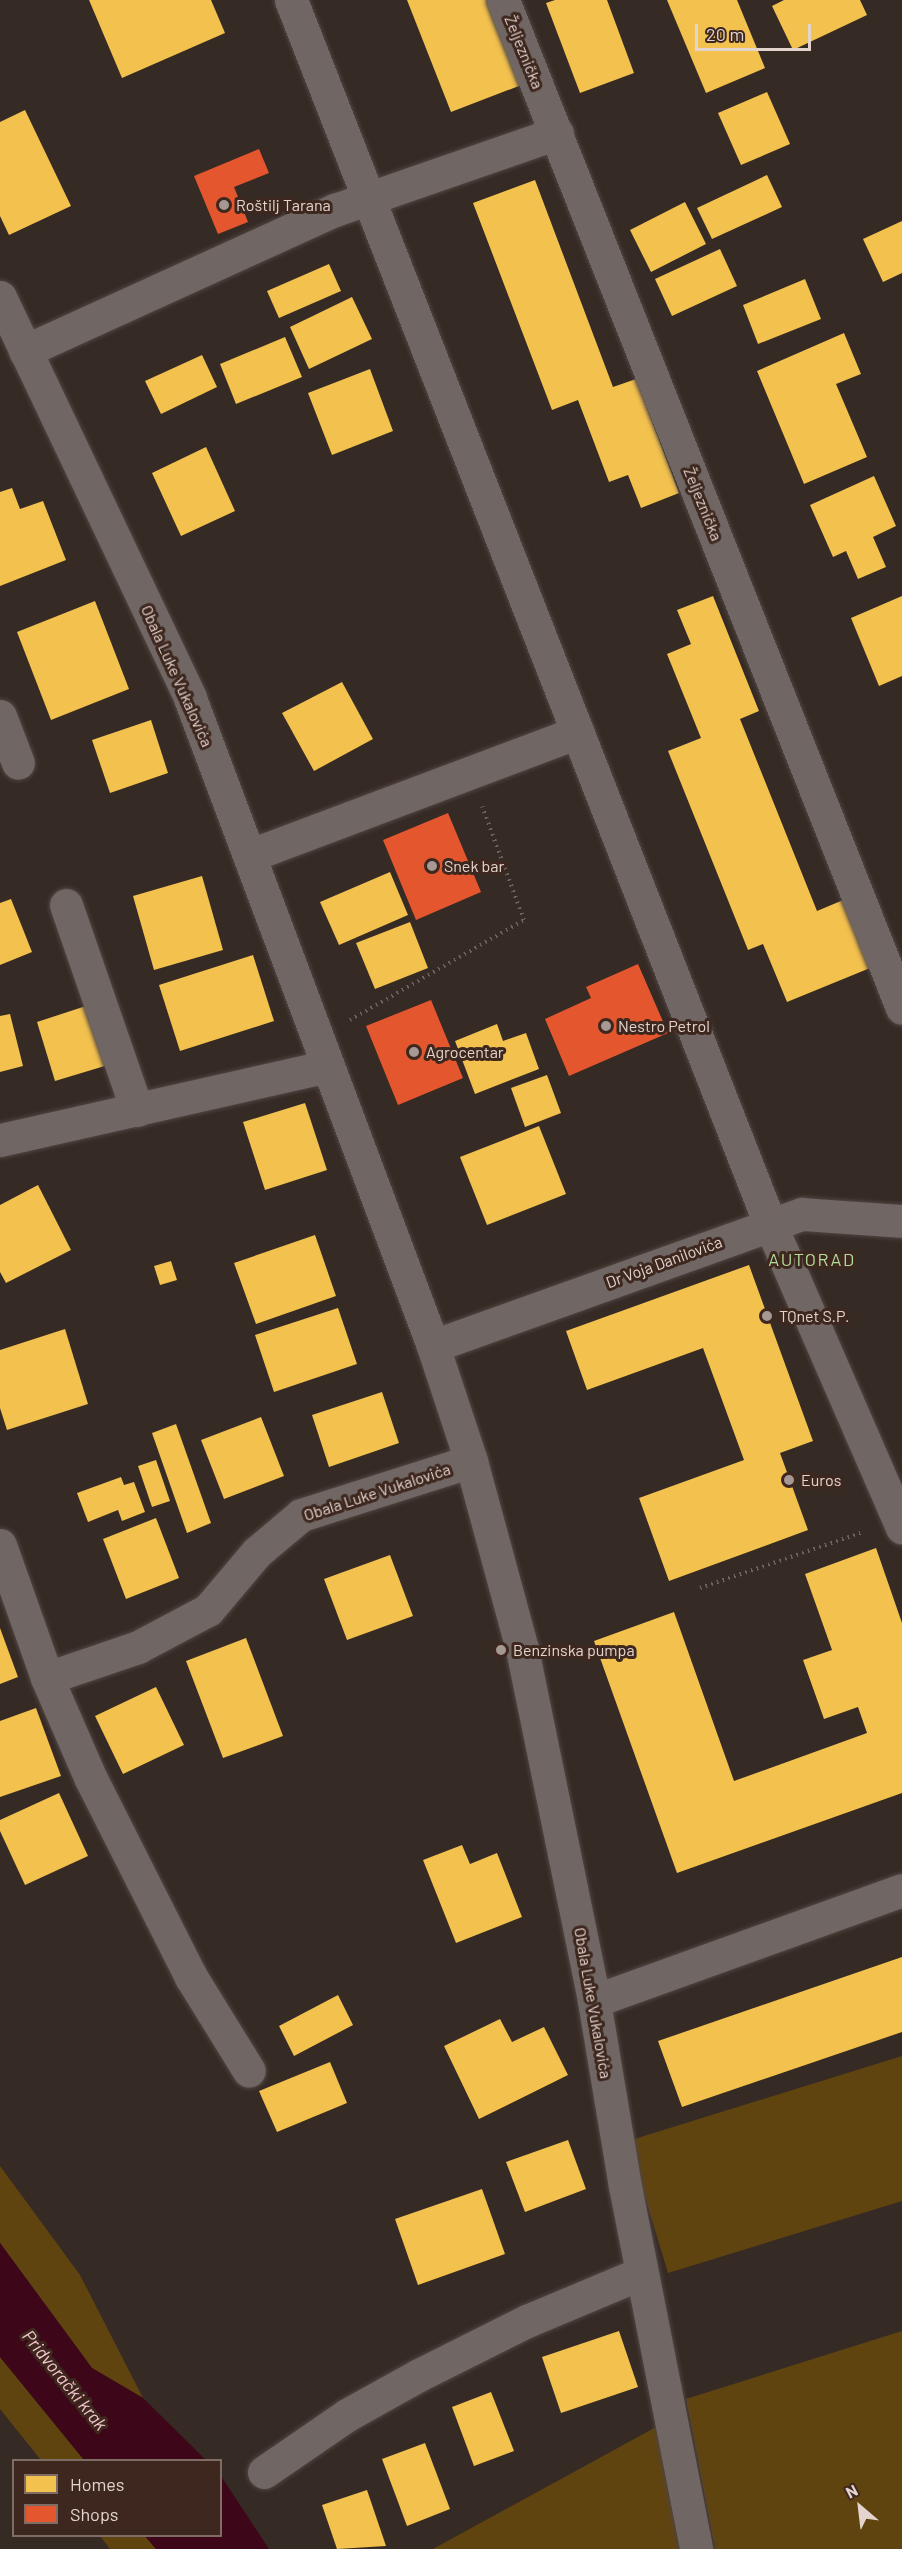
<!DOCTYPE html>
<meta charset="utf-8">
<style>
body{margin:0}
#map{position:relative;width:902px;height:2549px;overflow:hidden;background:#362a25;font-family:Barlow,sans-serif}
div>[style]{position:absolute}
.green>*{inset:0;background:#604410}
.water>*{inset:0;background:#3d0619}
.homes>*{inset:0;background:#f2c14e}
.shops>*{inset:0;background:#e4572e}
.path>*{height:4px;margin-top:-2px;transform-origin:0;background:repeating-linear-gradient(90deg,#6c635f 0 1.5px,transparent 0 6px)}
.roads{filter:drop-shadow(0 0 2px #504541) drop-shadow(0 0 2px #504541)}
.minor>*{height:33px;margin:-16.5px;padding:0 16.5px;transform-origin:16.5px;border-radius:16.5px;background:#706663}
.tertiary>*{height:33px;margin:-16.5px;padding:0 16.5px;transform-origin:16.5px;border-radius:16.5px;background:#706663}
.dots>*{width:16px;height:16px;translate:-50% -50%;box-sizing:border-box;border:3px solid #3d271e;border-radius:50%}
span{translate:-50% -50%;white-space:nowrap;text-align:center;line-height:1.15;-webkit-text-stroke:6px #3d271e;paint-order:stroke}
.street-label{font-size:16px;color:#e3d4ce}
.poi-label{font-size:16px;color:#e3d4ce}
.left{translate:0 -50%;text-align:left}
.neighbourhood-label{font-size:18px;color:#b3dd9b;letter-spacing:1.5px}
.water-label{font-size:18px;color:#f8c7d0;font-style:italic}
.legend{position:absolute;left:12px;top:2459px;width:210px;height:78px;box-sizing:border-box;background:#3d271e;border:2px solid #7f6c64;margin:0;padding:8px 10px;list-style:none;font-size:18px;color:#e3d4ce}
.legend li{display:flex;align-items:center;gap:12px;height:30px}
.legend b{width:30px;border:2px solid #7f6c64}
.north{position:absolute;left:830px;top:2477px;width:60px;height:60px;-webkit-text-stroke:4px #3d271e;paint-order:stroke;rotate:332deg;font-size:16px;font-weight:700;line-height:24px;text-align:center;color:#e3d4ce}
.north::after{content:'';display:block;margin:auto;width:21px;height:27px;background:#e3d4ce;clip-path:polygon(50% 0,100% 100%,50% 72%,0 100%)}
.scale{position:absolute;left:695px;top:24px;width:116px;height:27px;box-sizing:border-box;border:3px solid #e3d4ce;border-top:0;padding-left:8px;font-size:18px;line-height:21px;white-space:nowrap;color:#e3d4ce;-webkit-text-stroke:4px #3d271e;paint-order:stroke}
</style>
<div id="map">
<div class="green">
<i style="clip-path:polygon(902px 2056px,902px 2201px,668px 2273px,628px 2141px)"></i>
<i style="clip-path:polygon(0 2166px,80px 2275px,143px 2398px,92px 2368px,0 2243px)"></i>
<i style="clip-path:polygon(902px 2331px,902px 2549px,715px 2549px,686px 2399px)"></i>
<i style="clip-path:polygon(0 2357px,84px 2460px,41px 2460px,0 2409px)"></i>
<i style="clip-path:polygon(656px 2427px,679px 2549px,433px 2549px)"></i>
<i style="clip-path:polygon(100px 2536px,145px 2536px,156px 2549px,110px 2549px)"></i>
</div>
<div class="water">
<i style="clip-path:polygon(0 2243px,92px 2368px,143px 2398px,206px 2460px,84px 2460px,0 2357px)"></i>
<i style="clip-path:polygon(221px 2476px,269px 2549px,156px 2549px,145px 2536px,220px 2536px)"></i>
</div>
<div class="homes">
<i style="clip-path:polygon(89px 0,211px 0,225px 33px,122px 78px)"></i>
<i style="clip-path:polygon(407px 0,492px 0,524px 84px,451px 112px)"></i>
<i style="clip-path:polygon(555px 0,607px 0,634px 73px,580px 93px,546px 3px)"></i>
<i style="clip-path:polygon(667px 0,737px 0,765px 68px,706px 93px)"></i>
<i style="clip-path:polygon(784px 0,860px 0,867px 15px,793px 50px,772px 6px)"></i>
<i style="clip-path:polygon(767px 92px,790px 144px,741px 165px,718px 113px)"></i>
<i style="clip-path:polygon(25px 110px,71px 206px,9px 235px,0 216px,0 122px)"></i>
<i style="clip-path:polygon(767px 175px,782px 207px,712px 239px,697px 208px)"></i>
<i style="clip-path:polygon(535px 180px,613px 387px,636px 379px,679px 493px,641px 508px,628px 475px,609px 482px,578px 400px,552px 410px,473px 203px)"></i>
<i style="clip-path:polygon(685px 202px,706px 244px,651px 272px,630px 230px)"></i>
<i style="clip-path:polygon(902px 221px,902px 273px,883px 282px,863px 239px)"></i>
<i style="clip-path:polygon(720px 249px,737px 286px,672px 316px,655px 279px)"></i>
<i style="clip-path:polygon(329px 264px,341px 291px,279px 318px,267px 291px)"></i>
<i style="clip-path:polygon(805px 279px,821px 319px,758px 344px,743px 305px)"></i>
<i style="clip-path:polygon(352px 297px,372px 339px,309px 369px,290px 327px)"></i>
<i style="clip-path:polygon(844px 333px,861px 374px,836px 384px,867px 457px,804px 484px,757px 371px)"></i>
<i style="clip-path:polygon(285px 337px,302px 377px,236px 404px,220px 364px)"></i>
<i style="clip-path:polygon(202px 355px,217px 387px,161px 414px,145px 381px)"></i>
<i style="clip-path:polygon(370px 369px,393px 431px,332px 455px,308px 393px)"></i>
<i style="clip-path:polygon(206px 447px,235px 511px,181px 536px,152px 473px)"></i>
<i style="clip-path:polygon(874px 476px,896px 526px,873px 537px,886px 567px,858px 579px,846px 551px,833px 557px,810px 505px)"></i>
<i style="clip-path:polygon(12px 488px,20px 509px,43px 501px,66px 560px,0 586px,0 492px)"></i>
<i style="clip-path:polygon(713px 596px,759px 711px,740px 719px,817px 911px,848px 898px,875px 966px,787px 1002px,763px 944px,748px 950px,668px 751px,701px 738px,667px 654px,691px 644px,677px 610px)"></i>
<i style="clip-path:polygon(902px 596px,902px 676px,879px 686px,851px 618px)"></i>
<i style="clip-path:polygon(95px 601px,129px 689px,51px 720px,17px 632px)"></i>
<i style="clip-path:polygon(342px 682px,373px 739px,314px 771px,282px 713px)"></i>
<i style="clip-path:polygon(151px 720px,168px 773px,110px 793px,92px 740px)"></i>
<i style="clip-path:polygon(390px 872px,408px 915px,339px 945px,320px 902px)"></i>
<i style="clip-path:polygon(202px 876px,223px 950px,154px 970px,133px 896px)"></i>
<i style="clip-path:polygon(11px 899px,32px 952px,0 965px,0 903px)"></i>
<i style="clip-path:polygon(410px 922px,428px 968px,375px 989px,356px 943px)"></i>
<i style="clip-path:polygon(253px 955px,274px 1021px,180px 1051px,159px 985px)"></i>
<i style="clip-path:polygon(89px 1005px,108px 1065px,55px 1081px,37px 1022px)"></i>
<i style="clip-path:polygon(10px 1014px,23px 1066px,0 1072px,0 1016px)"></i>
<i style="clip-path:polygon(497px 1024px,503px 1041px,526px 1033px,539px 1069px,475px 1094px,455px 1041px)"></i>
<i style="clip-path:polygon(547px 1075px,561px 1113px,525px 1127px,511px 1088px)"></i>
<i style="clip-path:polygon(305px 1103px,327px 1170px,265px 1190px,243px 1122px)"></i>
<i style="clip-path:polygon(539px 1126px,566px 1194px,487px 1225px,460px 1157px)"></i>
<i style="clip-path:polygon(38px 1185px,71px 1250px,6px 1283px,0 1272px,0 1205px)"></i>
<i style="clip-path:polygon(315px 1235px,336px 1296px,256px 1324px,234px 1263px)"></i>
<i style="clip-path:polygon(171px 1261px,177px 1280px,160px 1285px,154px 1266px)"></i>
<i style="clip-path:polygon(749px 1265px,813px 1441px,780px 1453px,808px 1530px,669px 1581px,639px 1498px,744px 1460px,703px 1348px,587px 1390px,566px 1331px)"></i>
<i style="clip-path:polygon(338px 1308px,357px 1364px,274px 1392px,255px 1335px)"></i>
<i style="clip-path:polygon(65px 1329px,88px 1404px,7px 1430px,0 1408px,0 1350px)"></i>
<i style="clip-path:polygon(382px 1392px,399px 1443px,329px 1467px,312px 1415px)"></i>
<i style="clip-path:polygon(261px 1417px,284px 1476px,224px 1499px,201px 1440px)"></i>
<i style="clip-path:polygon(176px 1424px,211px 1523px,187px 1533px,152px 1433px)"></i>
<i style="clip-path:polygon(156px 1460px,170px 1501px,152px 1507px,138px 1466px)"></i>
<i style="clip-path:polygon(121px 1477px,124px 1485px,134px 1482px,145px 1512px,122px 1521px,118px 1510px,88px 1522px,77px 1493px)"></i>
<i style="clip-path:polygon(156px 1518px,179px 1578px,126px 1599px,103px 1539px)"></i>
<i style="clip-path:polygon(876px 1548px,902px 1623px,902px 1793px,677px 1873px,594px 1641px,674px 1612px,734px 1781px,867px 1733px,858px 1707px,824px 1719px,803px 1660px,832px 1650px,805px 1574px)"></i>
<i style="clip-path:polygon(390px 1555px,413px 1616px,347px 1640px,324px 1579px)"></i>
<i style="clip-path:polygon(0 1628px,18px 1677px,0 1684px)"></i>
<i style="clip-path:polygon(246px 1638px,283px 1736px,223px 1758px,186px 1661px)"></i>
<i style="clip-path:polygon(156px 1687px,184px 1745px,123px 1774px,95px 1716px)"></i>
<i style="clip-path:polygon(36px 1708px,61px 1776px,0 1797px,0 1721px)"></i>
<i style="clip-path:polygon(59px 1793px,88px 1856px,25px 1885px,0 1831px,0 1820px)"></i>
<i style="clip-path:polygon(462px 1845px,470px 1864px,497px 1853px,522px 1917px,456px 1943px,423px 1860px)"></i>
<i style="clip-path:polygon(902px 1957px,902px 2032px,682px 2107px,658px 2041px)"></i>
<i style="clip-path:polygon(338px 1995px,353px 2025px,294px 2056px,279px 2026px)"></i>
<i style="clip-path:polygon(500px 2019px,512px 2042px,544px 2027px,568px 2075px,479px 2119px,444px 2046px)"></i>
<i style="clip-path:polygon(330px 2062px,347px 2103px,277px 2132px,259px 2091px)"></i>
<i style="clip-path:polygon(568px 2140px,586px 2189px,525px 2212px,506px 2162px)"></i>
<i style="clip-path:polygon(482px 2189px,505px 2254px,418px 2285px,395px 2219px)"></i>
<i style="clip-path:polygon(619px 2331px,638px 2387px,561px 2413px,542px 2357px)"></i>
<i style="clip-path:polygon(491px 2392px,514px 2451px,474px 2466px,452px 2407px)"></i>
<i style="clip-path:polygon(425px 2443px,450px 2509px,407px 2526px,382px 2459px)"></i>
<i style="clip-path:polygon(367px 2490px,386px 2546px,337px 2549px,322px 2505px)"></i>
</div>
<div class="shops">
<i style="clip-path:polygon(259px 149px,269px 173px,234px 187px,248px 222px,218px 234px,194px 176px)"></i>
<i style="clip-path:polygon(448px 813px,481px 892px,416px 920px,383px 840px)"></i>
<i style="clip-path:polygon(638px 964px,668px 1033px,569px 1076px,545px 1019px,591px 998px,586px 987px)"></i>
<i style="clip-path:polygon(431px 1000px,463px 1078px,398px 1105px,366px 1026px)"></i>
</div>
<div class="path">
<i style="left:350px;top:1020px;width:201px;rotate:-29.9deg"></i>
<i style="left:524px;top:920px;width:121px;rotate:-110.2deg"></i>
<i style="left:700px;top:1588px;width:173px;rotate:-18.9deg"></i>
</div>
<div class="roads">
<div class="minor">
<i style="left:503px;top:0;width:1084px;rotate:68.4deg"></i>
<i style="left:0;top:297px;width:444px;rotate:64.6deg"></i>
<i style="left:190px;top:698px;width:692px;rotate:69.44deg"></i>
<i style="left:433px;top:1346px;width:121px;rotate:71.7deg"></i>
<i style="left:471px;top:1461px;width:195px;rotate:74.8deg"></i>
<i style="left:522px;top:1649px;width:359px;rotate:78.4deg"></i>
<i style="left:594px;top:2001px;width:188px;rotate:80.5deg"></i>
<i style="left:625px;top:2186px;width:370px;rotate:78.9deg"></i>
<i style="left:25px;top:351px;width:341px;rotate:-24.5deg"></i>
<i style="left:335px;top:210px;width:235px;rotate:-19.1deg"></i>
<i style="left:0;top:716px;width:50px;rotate:69deg"></i>
<i style="left:251px;top:855px;width:349px;rotate:-20.6deg"></i>
<i style="left:66px;top:905px;width:217px;rotate:70.9deg"></i>
<i style="left:0;top:1140px;width:336px;rotate:-12.7deg"></i>
<i style="left:433px;top:1346px;width:392px;rotate:-19.7deg"></i>
<i style="left:802px;top:1214px;width:100px;rotate:4deg"></i>
<i style="left:0;top:1545px;width:141px;rotate:70.5deg"></i>
<i style="left:47px;top:1678px;width:110px;rotate:66.5deg"></i>
<i style="left:91px;top:1779px;width:222px;rotate:63.2deg"></i>
<i style="left:191px;top:1977px;width:110px;rotate:58.3deg"></i>
<i style="left:47px;top:1678px;width:96px;rotate:-18.8deg"></i>
<i style="left:138px;top:1647px;width:79px;rotate:-27.9deg"></i>
<i style="left:208px;top:1610px;width:76px;rotate:-49.8deg"></i>
<i style="left:257px;top:1552px;width:57px;rotate:-40.1deg"></i>
<i style="left:301px;top:1515px;width:178px;rotate:-17.6deg"></i>
<i style="left:594px;top:2001px;width:327px;rotate:-19.8deg"></i>
<i style="left:264px;top:2472px;width:101px;rotate:-34.5deg"></i>
<i style="left:347px;top:2415px;width:82px;rotate:-29.1deg"></i>
<i style="left:419px;top:2375px;width:121px;rotate:-26.6deg"></i>
<i style="left:527px;top:2321px;width:124px;rotate:-22.8deg"></i>
</div>
<div class="tertiary">
<i style="left:291px;top:0;width:1314px;rotate:68.63deg"></i>
<i style="left:770px;top:1224px;width:331px;rotate:66.5deg"></i>
</div>
</div>
<div class="dots">
<i style="left:224px;top:205px;background:#a69893"></i>
<i style="left:432px;top:866px;background:#a69893"></i>
<i style="left:606px;top:1026px;background:#a69893"></i>
<i style="left:414px;top:1052px;background:#a69893"></i>
<i style="left:767px;top:1316px;background:#a69893"></i>
<i style="left:789px;top:1480px;background:#a69893"></i>
<i style="left:501px;top:1650px;background:#a69893"></i>
</div>
<div class="street-label">
<span style="left:524px;top:52px;rotate:68deg">Željeznička</span>
<span style="left:703px;top:504px;rotate:68deg">Željeznička</span>
<span style="left:177px;top:676px;rotate:66deg">Obala Luke Vukalovića</span>
<span style="left:664px;top:1262px;rotate:-20deg">Dr Voja Danilovića</span>
<span style="left:377px;top:1492px;rotate:-18deg">Obala Luke Vukalovića</span>
<span style="left:593px;top:2003px;rotate:80deg">Obala Luke Vukalovića</span>
</div>
<div class="poi-label">
<span class="left" style="left:236px;top:205px">Roštilj Tarana</span>
<span class="left" style="left:444px;top:866px">Snek bar</span>
<span class="left" style="left:618px;top:1026px">Nestro Petrol</span>
<span class="left" style="left:426px;top:1052px">Agrocentar</span>
<span class="left" style="left:779px;top:1316px">TQnet S.P.</span>
<span class="left" style="left:801px;top:1480px">Euros</span>
<span class="left" style="left:513px;top:1650px">Benzinska pumpa</span>
</div>
<div class="neighbourhood-label">
<span style="left:812px;top:1259px">AUTORAD</span>
</div>
<div class="water-label">
<span style="left:65px;top:2380px;rotate:51deg">Pridvorački krak</span>
</div>
<ul class="legend">
<li><b style="height:16px;background:#f2c14e"></b>Homes</li>
<li><b style="height:16px;background:#e4572e"></b>Shops</li>
</ul>
<div class="north">N</div>
<div class="scale">20 m</div>
</div>
